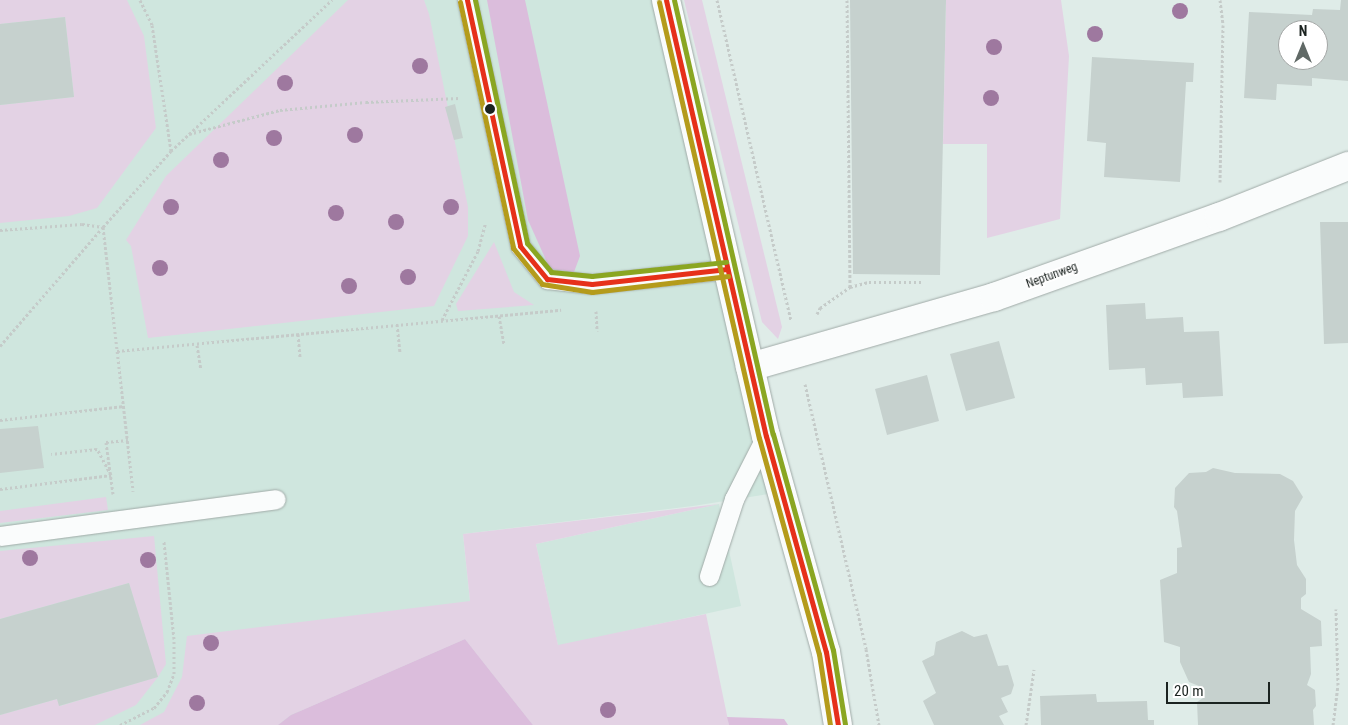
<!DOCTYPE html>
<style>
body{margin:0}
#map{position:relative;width:1348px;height:725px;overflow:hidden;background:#dfece8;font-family:"Roboto Condensed",sans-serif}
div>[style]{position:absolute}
.built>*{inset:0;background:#cfe6de}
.green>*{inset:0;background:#e3d2e4}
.forest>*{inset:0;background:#dbbddc}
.building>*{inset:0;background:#c6d1ce}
.path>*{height:3px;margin-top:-1.5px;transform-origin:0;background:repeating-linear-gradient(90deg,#c5cbc9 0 2.5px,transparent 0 5px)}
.roads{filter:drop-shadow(0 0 1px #a0aaa7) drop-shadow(0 0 1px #a0aaa7)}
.lane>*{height:19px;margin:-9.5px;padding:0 9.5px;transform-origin:9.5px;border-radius:9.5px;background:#fafcfc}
.street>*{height:28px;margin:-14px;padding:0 14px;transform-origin:14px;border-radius:14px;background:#fafcfc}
.bus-1>*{height:5px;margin:-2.5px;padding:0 2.5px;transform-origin:2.5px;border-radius:2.5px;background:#e6301a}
.bus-2>*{height:5px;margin:-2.5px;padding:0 2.5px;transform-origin:2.5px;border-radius:2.5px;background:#b49b1b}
.bus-3>*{height:5px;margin:-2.5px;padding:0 2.5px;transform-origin:2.5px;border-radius:2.5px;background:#8aa622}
.trees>*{width:16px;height:16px;margin:-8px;border-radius:50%;background:#9e789f}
.dots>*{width:14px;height:14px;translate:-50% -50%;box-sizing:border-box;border:2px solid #fff;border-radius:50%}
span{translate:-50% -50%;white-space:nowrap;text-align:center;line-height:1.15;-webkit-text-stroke:4px #fff;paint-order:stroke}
.street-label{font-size:12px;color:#1b2320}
.north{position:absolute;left:1278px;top:20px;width:50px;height:50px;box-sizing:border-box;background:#fff;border:1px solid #a4a7a6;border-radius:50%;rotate:0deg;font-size:14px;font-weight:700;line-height:20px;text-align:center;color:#1b2320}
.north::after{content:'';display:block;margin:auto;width:18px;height:22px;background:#606966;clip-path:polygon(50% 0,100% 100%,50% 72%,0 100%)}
.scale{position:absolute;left:1166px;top:682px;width:104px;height:22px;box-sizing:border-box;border:2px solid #1b2320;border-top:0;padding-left:6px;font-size:15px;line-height:18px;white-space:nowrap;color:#1b2320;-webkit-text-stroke:4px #fff;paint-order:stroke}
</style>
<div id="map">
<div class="built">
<i style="clip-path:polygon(0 0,666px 0,781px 492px,693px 506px,463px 534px,470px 601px,278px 725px,0 725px)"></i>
<i style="clip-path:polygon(719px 504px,741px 606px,558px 646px,536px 544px)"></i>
</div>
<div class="green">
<i style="clip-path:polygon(0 0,127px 0,144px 36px,156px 128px,97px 208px,69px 216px,0 223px,0 105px,74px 97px,65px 17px,0 24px)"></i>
<i style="clip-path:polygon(348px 0,424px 0,429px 14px,468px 207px,468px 236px,434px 306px,148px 338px,131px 246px,126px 240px,166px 176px)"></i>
<i style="clip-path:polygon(684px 0,702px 0,782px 327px,778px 339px,762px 322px)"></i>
<i style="clip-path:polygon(946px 0,1061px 0,1069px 56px,1060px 219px,987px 238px,987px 144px,943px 144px)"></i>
<i style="clip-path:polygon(494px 242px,514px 292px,534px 305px,458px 311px,456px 304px)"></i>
<i style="clip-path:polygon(106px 497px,108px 510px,0 523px,0 511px)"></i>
<i style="clip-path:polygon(719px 504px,536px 544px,558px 645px,706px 614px,729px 725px,533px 725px,465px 639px,291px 715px,278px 725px,140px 725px,164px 712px,182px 677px,187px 636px,470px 601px,463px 534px)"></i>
<i style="clip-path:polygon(154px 536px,166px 664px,158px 677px,136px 705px,95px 725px,0 725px,0 715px,57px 699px,60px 706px,157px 677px,129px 583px,0 619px,0 551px)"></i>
</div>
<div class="forest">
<i style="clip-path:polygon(487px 0,525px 0,580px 256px,574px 272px,550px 269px,528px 220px)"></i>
<i style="clip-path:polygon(465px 639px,533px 725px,278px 725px,291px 715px)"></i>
<i style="clip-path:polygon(727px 717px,784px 719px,788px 725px,729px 725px)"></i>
</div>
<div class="building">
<i style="clip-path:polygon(850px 0,946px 0,940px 275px,853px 274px)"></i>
<i style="clip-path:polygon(evenodd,1341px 0,1348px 0,1348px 81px,1312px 78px,1312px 86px,1277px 84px,1276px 100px,1244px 98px,1249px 12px,1312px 15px,1313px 9px,1340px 10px,1341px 0,1288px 30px,1318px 30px,1318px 60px,1288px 60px,1288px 30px)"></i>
<i style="clip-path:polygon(65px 17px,74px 97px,0 105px,0 24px)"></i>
<i style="clip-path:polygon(1092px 57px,1194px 63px,1193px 82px,1186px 82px,1180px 182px,1104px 177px,1106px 143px,1087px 141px)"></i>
<i style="clip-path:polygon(455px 104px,463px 138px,454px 140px,445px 107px)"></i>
<i style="clip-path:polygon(1320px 222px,1348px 222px,1348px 343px,1324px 344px)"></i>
<i style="clip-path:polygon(1145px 303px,1146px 319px,1183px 317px,1184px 332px,1219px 331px,1223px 396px,1183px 398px,1182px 383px,1146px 385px,1145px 368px,1109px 370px,1106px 305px)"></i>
<i style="clip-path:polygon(999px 341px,1015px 398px,966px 411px,950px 354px)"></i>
<i style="clip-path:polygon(927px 375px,939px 421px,887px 435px,875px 389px)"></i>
<i style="clip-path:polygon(38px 426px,44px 468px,0 473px,0 429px)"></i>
<i style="clip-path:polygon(1213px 468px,1235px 473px,1280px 474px,1293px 481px,1303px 497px,1295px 511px,1294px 540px,1297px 565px,1306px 579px,1306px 594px,1301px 598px,1301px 609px,1321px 621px,1322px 646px,1310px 647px,1311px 674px,1307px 685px,1315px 690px,1316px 706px,1313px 710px,1314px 725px,1198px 725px,1197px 702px,1203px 698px,1204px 688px,1189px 682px,1180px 662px,1180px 647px,1164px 642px,1160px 580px,1177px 573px,1177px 548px,1182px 547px,1177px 511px,1174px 507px,1175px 488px,1189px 473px,1206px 472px)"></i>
<i style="clip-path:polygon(129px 583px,158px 677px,59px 706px,57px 699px,0 715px,0 619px)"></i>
<i style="clip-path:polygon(962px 631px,974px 637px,987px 634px,998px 666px,1008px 665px,1014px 685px,1011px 694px,1001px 698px,1008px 712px,999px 716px,1004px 725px,934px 725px,923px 701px,936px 693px,922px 661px,934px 655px,936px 642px)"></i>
<i style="clip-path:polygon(1096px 694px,1097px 702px,1147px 701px,1148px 720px,1154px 720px,1154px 725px,1041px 725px,1040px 696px)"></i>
</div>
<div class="path">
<i style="left:140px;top:0;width:28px;rotate:64deg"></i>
<i style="left:152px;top:25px;width:127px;rotate:81.4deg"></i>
<i style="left:717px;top:0;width:329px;rotate:77deg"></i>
<i style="left:847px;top:0;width:287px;rotate:89.4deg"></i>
<i style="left:1220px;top:0;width:25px;rotate:83deg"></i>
<i style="left:1223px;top:25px;width:157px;rotate:91.1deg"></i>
<i style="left:189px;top:134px;width:94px;rotate:-14.8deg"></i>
<i style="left:280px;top:110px;width:86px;rotate:-5.3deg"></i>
<i style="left:366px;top:102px;width:93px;rotate:-2.5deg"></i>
<i style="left:0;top:230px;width:82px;rotate:-4.2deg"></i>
<i style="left:82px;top:224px;width:21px;rotate:8deg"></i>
<i style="left:103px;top:227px;width:102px;rotate:-48.2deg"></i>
<i style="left:171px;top:151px;width:221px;rotate:-43.2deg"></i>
<i style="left:596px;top:311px;width:20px;rotate:87deg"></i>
<i style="left:817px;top:314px;width:7px;rotate:-63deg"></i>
<i style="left:820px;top:308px;width:37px;rotate:-35deg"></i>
<i style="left:850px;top:287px;width:20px;rotate:-15deg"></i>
<i style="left:869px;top:282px;width:53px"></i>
<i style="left:499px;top:316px;width:29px;rotate:80deg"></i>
<i style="left:442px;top:320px;width:78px;rotate:-62.4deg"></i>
<i style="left:478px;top:251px;width:28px;rotate:-75deg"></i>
<i style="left:397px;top:324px;width:28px;rotate:84deg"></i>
<i style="left:298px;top:334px;width:23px;rotate:85deg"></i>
<i style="left:197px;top:345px;width:24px;rotate:81deg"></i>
<i style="left:0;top:346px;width:157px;rotate:-49.1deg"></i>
<i style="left:103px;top:227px;width:266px;rotate:83.5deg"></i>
<i style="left:117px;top:351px;width:446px;rotate:-5.3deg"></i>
<i style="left:805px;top:384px;width:272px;rotate:77deg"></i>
<i style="left:866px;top:649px;width:77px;rotate:80.3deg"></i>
<i style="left:0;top:420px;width:125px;rotate:-6.4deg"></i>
<i style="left:0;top:489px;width:112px;rotate:-7.2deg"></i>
<i style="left:111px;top:475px;width:30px;rotate:-118deg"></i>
<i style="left:97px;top:449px;width:46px;rotate:173.8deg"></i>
<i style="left:113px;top:494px;width:52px;rotate:-97.7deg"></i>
<i style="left:106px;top:442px;width:22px;rotate:-5deg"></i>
<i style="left:120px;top:725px;width:38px;rotate:-27deg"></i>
<i style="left:154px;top:708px;width:21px;rotate:-51deg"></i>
<i style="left:167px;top:692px;width:19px;rotate:-69deg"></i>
<i style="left:174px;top:674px;width:35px;rotate:-90deg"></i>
<i style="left:174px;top:639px;width:98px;rotate:-95.9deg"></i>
<i style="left:1026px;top:725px;width:56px;rotate:-81.7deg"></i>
<i style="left:1333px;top:725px;width:40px;rotate:-82.9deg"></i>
<i style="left:1338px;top:685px;width:76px;rotate:-91.5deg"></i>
</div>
<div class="roads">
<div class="lane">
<i style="left:467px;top:0;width:252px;rotate:77.8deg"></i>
<i style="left:520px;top:246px;width:43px;rotate:50.7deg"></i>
<i style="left:547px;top:279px;width:45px;rotate:6.3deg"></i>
<i style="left:592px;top:284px;width:136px;rotate:-6.3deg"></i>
<i style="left:0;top:536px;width:278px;rotate:-7.6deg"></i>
<i style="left:709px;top:576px;width:81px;rotate:-72deg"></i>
<i style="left:734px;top:499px;width:71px;rotate:-63.1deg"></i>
</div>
<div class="street">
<i style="left:666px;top:0;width:447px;rotate:77.1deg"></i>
<i style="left:766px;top:436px;width:224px;rotate:74.5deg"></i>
<i style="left:826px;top:652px;width:74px;rotate:80.7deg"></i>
<i style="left:750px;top:367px;width:254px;rotate:-16deg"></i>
<i style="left:994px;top:297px;width:239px;rotate:-19.6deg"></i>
<i style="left:1219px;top:217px;width:139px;rotate:-21.6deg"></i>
</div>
</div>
<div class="bus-1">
<i style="left:467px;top:0;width:252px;rotate:77.8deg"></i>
<i style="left:520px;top:246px;width:43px;rotate:50.7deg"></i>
<i style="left:547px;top:279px;width:45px;rotate:6.3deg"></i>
<i style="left:592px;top:284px;width:136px;rotate:-6.3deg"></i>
<i style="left:666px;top:0;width:447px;rotate:77.1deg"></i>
<i style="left:766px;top:436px;width:224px;rotate:74.5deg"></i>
<i style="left:826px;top:652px;width:74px;rotate:80.7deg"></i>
</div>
<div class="bus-2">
<i style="left:460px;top:2px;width:252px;rotate:77.8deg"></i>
<i style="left:513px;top:248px;width:46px;rotate:51.1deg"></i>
<i style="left:542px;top:284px;width:51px;rotate:9.1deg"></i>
<i style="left:592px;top:292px;width:137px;rotate:-6.7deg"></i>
<i style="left:659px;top:2px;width:447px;rotate:77.1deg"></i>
<i style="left:759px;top:438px;width:224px;rotate:74.5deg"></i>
<i style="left:819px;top:654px;width:72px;rotate:81.2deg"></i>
</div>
<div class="bus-3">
<i style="left:475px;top:0;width:249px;rotate:77.9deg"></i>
<i style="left:527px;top:243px;width:38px;rotate:50deg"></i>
<i style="left:551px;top:272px;width:41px;rotate:5.6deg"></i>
<i style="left:592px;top:276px;width:135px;rotate:-6deg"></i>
<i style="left:674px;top:0;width:445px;rotate:77.2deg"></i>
<i style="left:773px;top:434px;width:224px;rotate:74.5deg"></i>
<i style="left:833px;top:650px;width:75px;rotate:80.8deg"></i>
</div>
<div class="trees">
<i style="left:1180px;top:11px"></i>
<i style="left:1095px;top:34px"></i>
<i style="left:994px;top:47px"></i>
<i style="left:420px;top:66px"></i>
<i style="left:285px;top:83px"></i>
<i style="left:991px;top:98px"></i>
<i style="left:355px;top:135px"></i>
<i style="left:274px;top:138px"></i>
<i style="left:221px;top:160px"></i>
<i style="left:171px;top:207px"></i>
<i style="left:451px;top:207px"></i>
<i style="left:336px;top:213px"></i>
<i style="left:396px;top:222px"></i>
<i style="left:160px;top:268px"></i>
<i style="left:408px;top:277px"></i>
<i style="left:349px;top:286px"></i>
<i style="left:30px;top:558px"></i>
<i style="left:148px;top:560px"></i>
<i style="left:211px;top:643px"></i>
<i style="left:197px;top:703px"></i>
<i style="left:608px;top:710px"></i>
</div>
<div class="dots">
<i style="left:490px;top:109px;background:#1b2320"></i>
</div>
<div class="street-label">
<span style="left:1052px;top:276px;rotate:-20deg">Neptunweg</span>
</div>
<div class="north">N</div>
<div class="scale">20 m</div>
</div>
